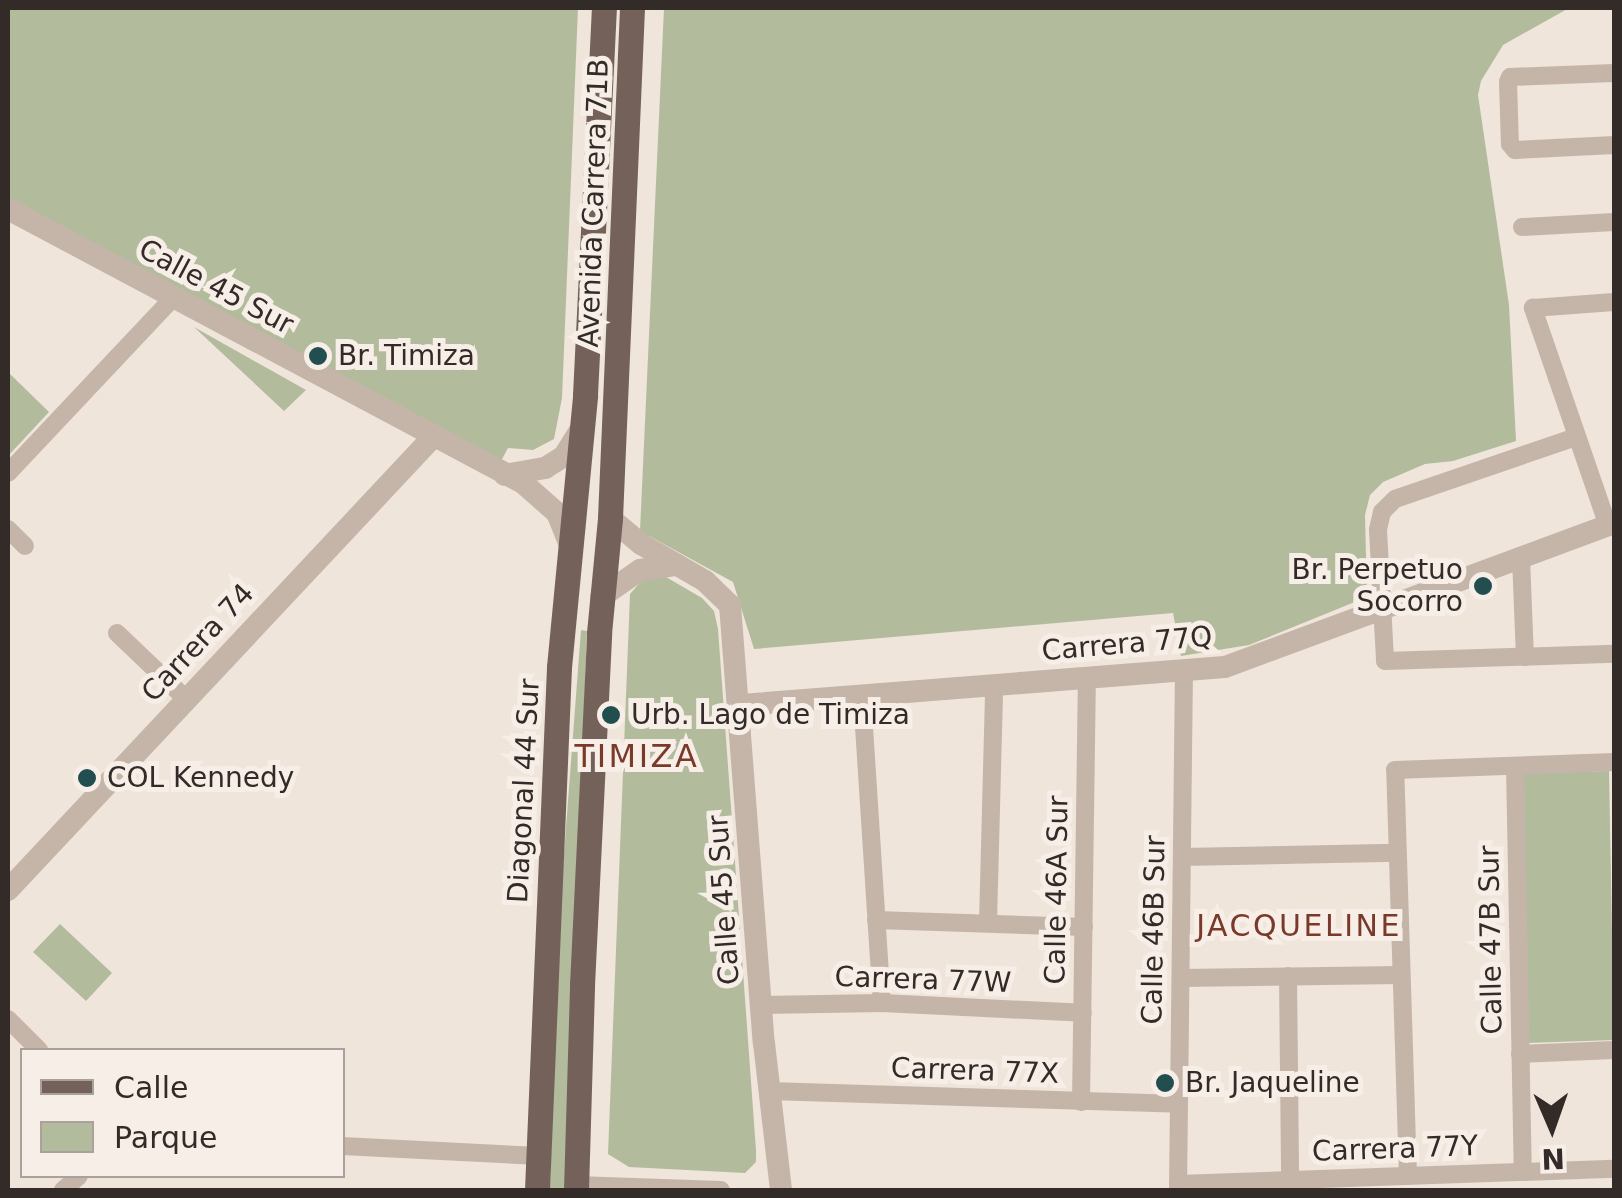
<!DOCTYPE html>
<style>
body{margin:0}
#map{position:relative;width:1622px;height:1198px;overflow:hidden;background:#efe5db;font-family:"DejaVu Sans",sans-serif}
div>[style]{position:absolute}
.green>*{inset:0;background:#b2bc9d}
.minor>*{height:18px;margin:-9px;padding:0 9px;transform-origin:9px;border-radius:9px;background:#c5b5a8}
.tertiary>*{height:22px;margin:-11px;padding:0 11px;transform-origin:11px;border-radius:11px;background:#c5b5a8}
.primary>*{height:25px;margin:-12.5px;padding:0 12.5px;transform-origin:12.5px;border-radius:12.5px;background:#74625a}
.dots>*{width:28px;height:28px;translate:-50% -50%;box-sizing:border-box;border:5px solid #f7efe7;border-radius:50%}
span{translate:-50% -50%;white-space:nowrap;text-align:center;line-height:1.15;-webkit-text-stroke:10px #f7efe7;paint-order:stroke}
.street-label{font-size:28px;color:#332b28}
.poi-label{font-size:28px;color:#332b28}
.left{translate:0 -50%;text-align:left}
.right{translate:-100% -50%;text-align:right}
.neighbourhood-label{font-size:30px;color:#7a3a29;letter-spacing:2.5px}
.quarter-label{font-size:32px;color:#7a3a29;letter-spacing:2.5px}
.frame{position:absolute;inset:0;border:10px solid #332b28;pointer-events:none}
.legend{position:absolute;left:20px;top:1048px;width:325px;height:130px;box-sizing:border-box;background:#f7efe7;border:2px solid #a9a19b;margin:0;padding:12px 18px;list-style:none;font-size:30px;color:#332b28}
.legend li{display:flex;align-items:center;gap:20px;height:50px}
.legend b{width:50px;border:2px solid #a9a19b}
.north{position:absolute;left:1502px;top:1078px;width:100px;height:100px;-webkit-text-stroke:8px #f7efe7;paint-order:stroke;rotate:178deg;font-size:28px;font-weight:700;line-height:40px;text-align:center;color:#332b28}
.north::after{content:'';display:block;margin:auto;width:35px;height:45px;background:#332b28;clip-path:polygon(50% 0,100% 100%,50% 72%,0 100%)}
</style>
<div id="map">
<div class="green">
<i style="clip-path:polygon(8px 8px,578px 8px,562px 398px,554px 439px,533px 450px,508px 448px,500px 463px,8px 201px)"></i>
<i style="clip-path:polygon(664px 8px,1569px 8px,1503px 45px,1481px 81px,1478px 95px,1509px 305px,1516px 441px,1453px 461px,1425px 464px,1383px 482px,1370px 495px,1365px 515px,1367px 597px,1249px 645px,1181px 656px,1173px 613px,754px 649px,733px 582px,640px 531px)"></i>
<i style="clip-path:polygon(194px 327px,306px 390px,284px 411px)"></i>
<i style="clip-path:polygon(8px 372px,49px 412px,8px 456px)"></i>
<i style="clip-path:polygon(645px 577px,666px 577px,702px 598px,714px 611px,718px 629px,756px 1150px,756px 1162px,745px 1173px,629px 1167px,608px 1154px,630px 594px)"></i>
<i style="clip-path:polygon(581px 630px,587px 631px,566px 1190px,550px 1190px,555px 972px)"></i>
<i style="clip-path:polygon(1609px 771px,1614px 1040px,1527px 1043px,1520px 773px)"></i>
<i style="clip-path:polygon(60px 924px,112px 973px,86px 1001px,33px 952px)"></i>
</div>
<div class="minor">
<i style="left:1614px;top:73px;width:104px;rotate:177.8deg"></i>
<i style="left:1510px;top:77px;width:5px;rotate:112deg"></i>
<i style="left:1508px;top:82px;width:62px;rotate:88.2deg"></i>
<i style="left:1510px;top:144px;width:8px;rotate:50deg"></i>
<i style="left:1515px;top:150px;width:99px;rotate:-2.9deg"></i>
<i style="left:1522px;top:227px;width:92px;rotate:-3.1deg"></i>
<i style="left:1576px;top:437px;width:191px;rotate:161.1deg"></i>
<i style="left:1395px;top:499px;width:18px;rotate:135deg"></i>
<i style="left:1382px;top:512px;width:18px;rotate:103deg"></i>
<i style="left:1378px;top:530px;width:131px;rotate:86.9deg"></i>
<i style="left:1385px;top:661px;width:229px;rotate:-1.8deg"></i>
<i style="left:8px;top:473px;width:241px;rotate:-46.7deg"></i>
<i style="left:1608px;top:526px;width:231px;rotate:-109deg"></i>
<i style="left:1533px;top:308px;width:81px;rotate:-4.2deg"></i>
<i style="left:8px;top:529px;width:24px;rotate:45deg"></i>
<i style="left:1521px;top:558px;width:99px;rotate:87.7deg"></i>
<i style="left:117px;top:633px;width:97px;rotate:43.7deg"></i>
<i style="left:862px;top:696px;width:308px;rotate:86.3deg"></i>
<i style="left:1515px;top:766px;width:406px;rotate:88.9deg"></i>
<i style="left:1182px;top:857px;width:215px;rotate:-1.1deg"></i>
<i style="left:876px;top:920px;width:208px;rotate:1.9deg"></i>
<i style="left:988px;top:923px;width:237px;rotate:-88.5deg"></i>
<i style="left:1288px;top:976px;width:204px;rotate:89.4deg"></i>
<i style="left:1181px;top:978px;width:220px;rotate:-0.8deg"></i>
<i style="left:761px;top:1005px;width:121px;rotate:-0.9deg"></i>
<i style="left:882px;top:1003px;width:201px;rotate:2.8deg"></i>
<i style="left:8px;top:1019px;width:44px;rotate:45deg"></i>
<i style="left:1520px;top:1054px;width:94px;rotate:-2.4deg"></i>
<i style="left:769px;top:1091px;width:410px;rotate:1.8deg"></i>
<i style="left:1081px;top:1102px;width:424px;rotate:-89.2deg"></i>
<i style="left:342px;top:1146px;width:197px;rotate:2.9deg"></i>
<i style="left:1408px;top:1176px;width:406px;rotate:-91.8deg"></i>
<i style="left:1395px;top:770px;width:219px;rotate:-2.1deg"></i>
<i style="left:1178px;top:1184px;width:436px;rotate:-2deg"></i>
<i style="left:576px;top:1185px;width:145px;rotate:2deg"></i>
<i style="left:63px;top:1190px;width:21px;rotate:-41deg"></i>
<i style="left:1178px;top:1190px;width:519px;rotate:-89.34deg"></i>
</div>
<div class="tertiary">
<i style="left:8px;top:209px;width:583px;rotate:28.01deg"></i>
<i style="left:523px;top:483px;width:45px;rotate:41.4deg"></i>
<i style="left:557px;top:513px;width:35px;rotate:68deg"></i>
<i style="left:505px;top:475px;width:41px;rotate:-9.9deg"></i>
<i style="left:545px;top:468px;width:22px;rotate:-32deg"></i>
<i style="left:564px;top:456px;width:34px;rotate:-58deg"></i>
<i style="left:610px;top:518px;width:40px;rotate:40deg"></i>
<i style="left:641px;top:544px;width:74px;rotate:30deg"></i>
<i style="left:705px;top:581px;width:35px;rotate:44deg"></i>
<i style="left:730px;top:605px;width:439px;rotate:85.6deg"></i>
<i style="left:764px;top:1043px;width:148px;rotate:83.4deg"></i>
<i style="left:601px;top:597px;width:47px;rotate:-34.7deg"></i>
<i style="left:640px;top:570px;width:37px;rotate:-8deg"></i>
<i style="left:741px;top:705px;width:485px;rotate:-4.5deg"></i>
<i style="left:1225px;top:667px;width:415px;rotate:-20.3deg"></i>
<i style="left:8px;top:890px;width:621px;rotate:-46.83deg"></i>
</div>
<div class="primary">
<i style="left:537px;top:1190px;width:523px;rotate:-87.59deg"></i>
<i style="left:559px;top:667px;width:273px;rotate:-84.5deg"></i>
<i style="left:585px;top:395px;width:387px;rotate:-87.2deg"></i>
<i style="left:576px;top:1190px;width:205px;rotate:-88.3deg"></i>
<i style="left:582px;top:985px;width:352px;rotate:-87.2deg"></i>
<i style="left:599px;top:633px;width:116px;rotate:-84.5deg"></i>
<i style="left:610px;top:518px;width:510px;rotate:-87.53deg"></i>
</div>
<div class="dots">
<i style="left:318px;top:356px;background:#224e50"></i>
<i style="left:1483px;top:586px;background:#224e50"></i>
<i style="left:611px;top:715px;background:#224e50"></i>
<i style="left:87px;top:778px;background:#224e50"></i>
<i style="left:1165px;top:1083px;background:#224e50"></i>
</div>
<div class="street-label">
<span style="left:594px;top:203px;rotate:-88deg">Avenida Carrera 71B</span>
<span style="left:216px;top:287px;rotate:28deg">Calle 45 Sur</span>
<span style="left:198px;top:643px;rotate:-47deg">Carrera 74</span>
<span style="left:1127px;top:644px;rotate:-5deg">Carrera 77Q</span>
<span style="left:524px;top:791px;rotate:-87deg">Diagonal 44 Sur</span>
<span style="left:1057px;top:890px;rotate:-89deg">Calle 46A Sur</span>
<span style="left:724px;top:900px;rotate:-94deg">Calle 45 Sur</span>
<span style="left:1154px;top:930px;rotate:-89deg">Calle 46B Sur</span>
<span style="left:1491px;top:940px;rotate:-91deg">Calle 47B Sur</span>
<span style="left:923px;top:980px;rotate:2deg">Carrera 77W</span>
<span style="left:975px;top:1071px;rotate:2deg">Carrera 77X</span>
<span style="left:1395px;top:1149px;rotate:-2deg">Carrera 77Y</span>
</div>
<div class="poi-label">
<span class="left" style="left:338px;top:356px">Br. Timiza</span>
<span class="right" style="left:1463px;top:586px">Br. Perpetuo<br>Socorro</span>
<span class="left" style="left:631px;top:715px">Urb. Lago de Timiza</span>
<span class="left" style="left:107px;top:778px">COL Kennedy</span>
<span class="left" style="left:1185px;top:1083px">Br. Jaqueline</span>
</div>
<div class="neighbourhood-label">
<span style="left:1299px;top:926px">JACQUELINE</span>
</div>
<div class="quarter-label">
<span style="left:637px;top:756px">TIMIZA</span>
</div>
<div class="frame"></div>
<ul class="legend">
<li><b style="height:12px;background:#74625a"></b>Calle</li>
<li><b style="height:28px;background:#b2bc9d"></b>Parque</li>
</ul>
<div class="north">N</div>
</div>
